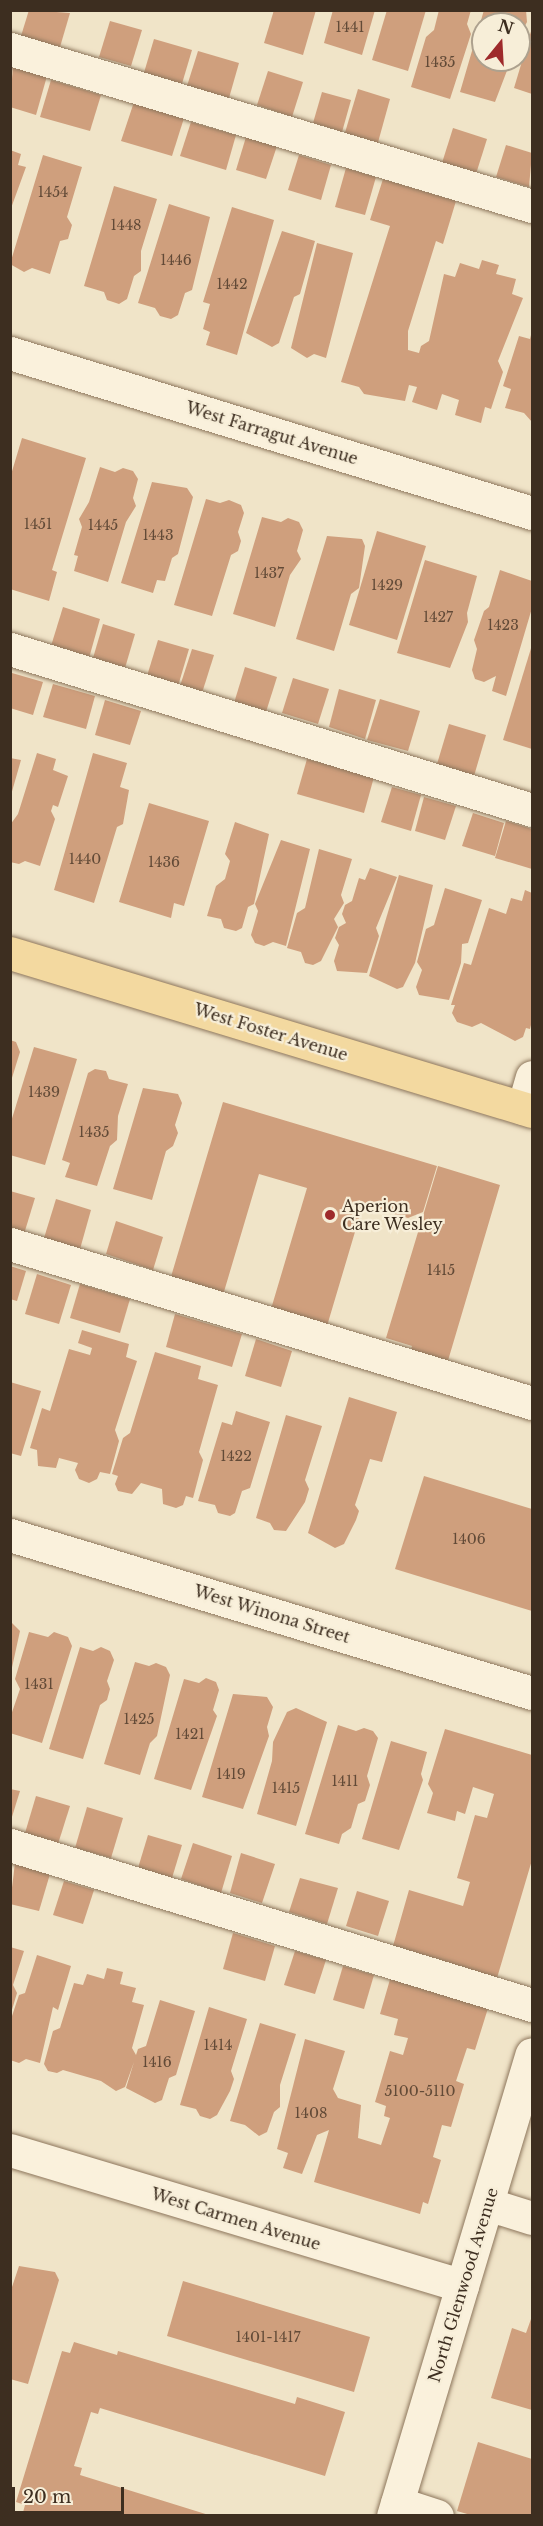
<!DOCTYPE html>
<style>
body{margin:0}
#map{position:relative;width:543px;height:2526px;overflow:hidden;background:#f0e4c8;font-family:"Libre Baskerville",serif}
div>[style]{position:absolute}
.building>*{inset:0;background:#cf9f7d}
.roads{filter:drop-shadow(0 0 2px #8d765c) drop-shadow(0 0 2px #8d765c)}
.minor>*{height:33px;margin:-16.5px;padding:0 16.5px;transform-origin:16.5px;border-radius:16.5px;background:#faf1dc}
.major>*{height:33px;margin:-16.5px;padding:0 16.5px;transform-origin:16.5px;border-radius:16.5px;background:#f3d9a0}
.dots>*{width:16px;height:16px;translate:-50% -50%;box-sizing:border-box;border:3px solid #f7eed8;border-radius:50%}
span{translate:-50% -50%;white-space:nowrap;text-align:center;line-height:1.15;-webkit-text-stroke:4.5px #f7eed8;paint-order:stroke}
.number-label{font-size:14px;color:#624a37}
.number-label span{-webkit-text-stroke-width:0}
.street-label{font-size:16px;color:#3d2e20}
.poi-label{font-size:16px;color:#3d2e20}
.left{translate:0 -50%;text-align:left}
.frame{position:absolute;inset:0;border:12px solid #3d2e20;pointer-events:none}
.north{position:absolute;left:471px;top:12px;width:60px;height:60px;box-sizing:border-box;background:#f7eed8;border:2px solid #ada18e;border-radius:50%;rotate:18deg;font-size:16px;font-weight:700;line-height:24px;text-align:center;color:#3d2e20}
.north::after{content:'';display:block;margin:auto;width:21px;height:27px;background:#9e2a2b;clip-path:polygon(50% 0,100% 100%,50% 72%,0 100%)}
.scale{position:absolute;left:12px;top:2487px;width:112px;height:27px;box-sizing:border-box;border:3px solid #3d2e20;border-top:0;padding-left:8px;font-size:18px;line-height:21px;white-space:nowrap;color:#3d2e20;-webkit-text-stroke:4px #f7eed8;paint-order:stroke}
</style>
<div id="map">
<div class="building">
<i style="clip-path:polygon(29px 10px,70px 13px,60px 47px,21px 36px)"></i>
<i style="clip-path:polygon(274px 10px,316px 10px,303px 55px,264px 43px)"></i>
<i style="clip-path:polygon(333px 10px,375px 10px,362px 55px,324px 43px)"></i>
<i style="clip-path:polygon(387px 10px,426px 10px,408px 71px,372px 60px)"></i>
<i style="clip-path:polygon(439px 10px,471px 10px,467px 24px,471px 34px,450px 99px,411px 87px,426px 37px,434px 30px)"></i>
<i style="clip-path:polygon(484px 10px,526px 10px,527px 22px,519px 37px,519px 24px,483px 24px,483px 60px,511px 60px,495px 102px,460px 92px)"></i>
<i style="clip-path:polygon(110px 21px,142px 30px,131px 66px,99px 57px)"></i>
<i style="clip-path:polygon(532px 28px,532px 94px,514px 88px)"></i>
<i style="clip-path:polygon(154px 39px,192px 50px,181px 87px,143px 76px)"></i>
<i style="clip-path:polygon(198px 51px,239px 63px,229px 98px,187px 86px)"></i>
<i style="clip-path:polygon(13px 65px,47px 76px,36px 115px,10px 107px)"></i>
<i style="clip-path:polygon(268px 71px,303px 82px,292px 117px,257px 105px)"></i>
<i style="clip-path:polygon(51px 80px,101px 95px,90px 131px,40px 117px)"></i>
<i style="clip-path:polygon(358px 89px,390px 99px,377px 146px,344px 136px)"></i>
<i style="clip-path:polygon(322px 92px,351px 100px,342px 132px,313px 123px)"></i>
<i style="clip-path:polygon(134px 102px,184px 118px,172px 156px,121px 141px)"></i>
<i style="clip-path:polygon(191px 122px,236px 135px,226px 170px,180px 156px)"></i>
<i style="clip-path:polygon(453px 128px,487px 139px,476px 174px,442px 163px)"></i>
<i style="clip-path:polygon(246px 137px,277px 146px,266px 179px,236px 170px)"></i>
<i style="clip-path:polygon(506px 145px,532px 153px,529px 187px,496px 177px)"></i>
<i style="clip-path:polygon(10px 150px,21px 154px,18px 165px,26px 167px,10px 211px)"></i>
<i style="clip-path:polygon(43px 155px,82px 167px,67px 217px,72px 225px,68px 239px,60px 241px,50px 274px,32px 268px,24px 272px,10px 264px)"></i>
<i style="clip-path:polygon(299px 155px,331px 165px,321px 200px,288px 190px)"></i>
<i style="clip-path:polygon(346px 168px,376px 177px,365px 215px,335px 207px)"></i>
<i style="clip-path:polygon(383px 179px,456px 201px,443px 244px,436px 241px,408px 331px,408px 350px,419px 353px,421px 346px,429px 341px,444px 274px,455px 277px,460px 263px,479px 269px,482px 260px,499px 265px,496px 274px,516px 279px,512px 294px,523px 298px,498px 361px,503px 372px,491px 409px,485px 407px,481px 423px,455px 415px,459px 400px,442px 394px,437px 410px,412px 402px,417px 387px,409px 385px,405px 401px,364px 394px,359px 387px,341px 382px,390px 226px,370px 220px)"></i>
<i style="clip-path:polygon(114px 186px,157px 199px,141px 251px,141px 271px,134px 276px,127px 299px,119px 304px,107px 300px,104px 292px,84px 286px)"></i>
<i style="clip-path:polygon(169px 204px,210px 217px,192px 290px,185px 293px,178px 315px,171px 319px,160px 316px,155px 308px,138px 303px)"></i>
<i style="clip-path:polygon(232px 207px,274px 220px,237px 355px,206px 345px,210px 332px,203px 329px,210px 304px,203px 302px)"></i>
<i style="clip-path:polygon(282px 231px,315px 241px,300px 294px,294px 297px,279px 343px,272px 347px,246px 333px)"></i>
<i style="clip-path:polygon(317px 243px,353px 253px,326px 358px,314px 354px,307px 358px,291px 348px)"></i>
<i style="clip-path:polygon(532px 331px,532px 422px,524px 413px,505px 408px,511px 389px,503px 386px,519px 336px,530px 339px)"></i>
<i style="clip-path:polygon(22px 438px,86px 458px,52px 570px,57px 572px,49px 601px,10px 589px,10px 478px)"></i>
<i style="clip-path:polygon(100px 467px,115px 472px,123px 468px,133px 471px,138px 479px,133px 498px,136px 506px,126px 522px,108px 582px,74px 571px,78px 556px,74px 555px,82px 527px,79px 519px,89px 502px)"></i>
<i style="clip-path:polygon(152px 482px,187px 488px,193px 497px,178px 554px,172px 558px,165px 581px,157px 580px,153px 593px,121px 583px)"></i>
<i style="clip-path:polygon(206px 499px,220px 503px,229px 500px,241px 505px,244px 513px,238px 532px,241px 541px,238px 551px,231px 555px,212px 616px,174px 605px)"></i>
<i style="clip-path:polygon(262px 517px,281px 522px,288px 518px,299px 522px,303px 530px,297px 551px,301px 559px,290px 575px,275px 627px,233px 614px)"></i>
<i style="clip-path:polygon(377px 531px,426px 546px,397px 640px,349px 625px)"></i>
<i style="clip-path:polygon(327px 536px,362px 539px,365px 546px,359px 588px,351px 594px,334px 651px,296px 639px)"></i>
<i style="clip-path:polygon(425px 560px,477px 576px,467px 613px,468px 622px,450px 668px,397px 653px)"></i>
<i style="clip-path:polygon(500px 570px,532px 581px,532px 608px,506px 696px,492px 691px,496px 676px,484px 682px,475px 679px,472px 670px,477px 649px,474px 640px,484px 611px,489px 607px)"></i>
<i style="clip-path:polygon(63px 607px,100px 619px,89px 658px,51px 646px)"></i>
<i style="clip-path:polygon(103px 624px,135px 634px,125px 668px,93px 658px)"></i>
<i style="clip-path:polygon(158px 640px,189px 649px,178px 686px,147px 676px)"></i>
<i style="clip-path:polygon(532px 645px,532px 749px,503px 740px)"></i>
<i style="clip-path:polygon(192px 649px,214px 655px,202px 693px,180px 686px)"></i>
<i style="clip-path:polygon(245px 667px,277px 677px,266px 712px,234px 703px)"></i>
<i style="clip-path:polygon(12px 673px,43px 682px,33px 715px,10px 708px)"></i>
<i style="clip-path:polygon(293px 678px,329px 689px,318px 724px,282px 713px)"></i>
<i style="clip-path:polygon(53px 684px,95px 696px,86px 729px,43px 717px)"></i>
<i style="clip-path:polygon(339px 689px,376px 700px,365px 739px,329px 727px)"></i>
<i style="clip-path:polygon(380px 699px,420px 711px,408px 751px,367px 740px)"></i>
<i style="clip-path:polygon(105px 700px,141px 711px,130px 745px,95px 735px)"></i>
<i style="clip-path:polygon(449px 724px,486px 735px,474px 776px,437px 764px)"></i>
<i style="clip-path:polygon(37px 753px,56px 759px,53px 770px,68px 776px,58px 807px,53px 805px,51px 811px,55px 819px,40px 866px,25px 861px,19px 864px,10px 862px,10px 825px,18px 814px)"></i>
<i style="clip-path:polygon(93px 753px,127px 763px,120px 787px,129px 790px,123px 824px,117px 827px,94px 903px,54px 890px)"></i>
<i style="clip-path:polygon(10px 758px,21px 760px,11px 795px,10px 795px)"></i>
<i style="clip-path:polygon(307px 759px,374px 777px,364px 813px,297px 794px)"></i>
<i style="clip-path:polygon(392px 787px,421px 795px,411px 831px,381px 822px)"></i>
<i style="clip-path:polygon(424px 797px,456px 806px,445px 840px,415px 831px)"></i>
<i style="clip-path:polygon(149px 803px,209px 821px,184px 906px,174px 903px,171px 918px,119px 902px)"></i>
<i style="clip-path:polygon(473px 813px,504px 823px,495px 856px,462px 846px)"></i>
<i style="clip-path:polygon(506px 821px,532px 829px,532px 869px,495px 858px)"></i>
<i style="clip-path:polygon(235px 822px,269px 834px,254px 904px,248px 907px,242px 928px,236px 931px,224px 928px,221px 919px,207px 916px,216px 886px,225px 879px,230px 861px,225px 854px)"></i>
<i style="clip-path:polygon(281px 840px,310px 849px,286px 946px,273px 942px,264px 946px,255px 943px,251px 935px,258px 911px,255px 904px)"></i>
<i style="clip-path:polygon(319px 849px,352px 859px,341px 895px,344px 903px,334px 919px,338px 927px,321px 961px,313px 965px,305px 963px,301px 952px,287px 948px,297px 913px,305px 908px)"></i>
<i style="clip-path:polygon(370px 868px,397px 877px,376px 928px,379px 936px,367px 973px,337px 971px,334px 961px,339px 945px,335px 938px,339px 927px,346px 923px,342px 914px,345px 905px,352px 901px,359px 878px,365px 880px)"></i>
<i style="clip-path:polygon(399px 875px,433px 885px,415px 963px,403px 987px,397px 989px,369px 976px)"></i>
<i style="clip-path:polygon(445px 888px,482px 900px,468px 943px,462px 944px,461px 963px,449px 1000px,419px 995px,416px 987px,422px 970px,417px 962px,426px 929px,434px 925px)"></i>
<i style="clip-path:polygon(525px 890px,532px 893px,532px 1021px,530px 1029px,526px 1028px,523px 1037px,515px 1041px,481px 1023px,472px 1027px,457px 1022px,452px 1013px,455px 1005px,451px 1005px,464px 963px,471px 965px,489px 908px,506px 914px,511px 898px,522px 901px)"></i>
<i style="clip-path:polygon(10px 1040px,16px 1042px,20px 1052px,11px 1081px)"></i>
<i style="clip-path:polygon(34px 1047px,77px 1059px,45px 1165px,10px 1155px,10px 1125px)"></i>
<i style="clip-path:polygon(95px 1069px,106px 1071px,109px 1079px,128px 1084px,118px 1116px,117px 1140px,110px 1146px,97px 1186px,65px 1177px,70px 1163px,62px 1160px,88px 1073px)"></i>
<i style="clip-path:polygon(143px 1088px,178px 1094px,182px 1103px,175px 1125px,178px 1133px,173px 1146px,166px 1151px,152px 1200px,113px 1189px)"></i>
<i style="clip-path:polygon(223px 1102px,437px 1166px,423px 1212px,408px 1218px,363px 1205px,327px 1326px,271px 1309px,307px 1188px,259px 1174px,223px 1295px,170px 1280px)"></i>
<i style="clip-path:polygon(438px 1166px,500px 1185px,447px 1364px,410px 1352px,412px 1346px,386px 1338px)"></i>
<i style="clip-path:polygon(10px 1191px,35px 1198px,24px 1234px,10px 1230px)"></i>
<i style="clip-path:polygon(56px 1199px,91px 1210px,80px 1249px,44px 1238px)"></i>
<i style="clip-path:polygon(116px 1221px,163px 1237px,153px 1270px,106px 1254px)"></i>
<i style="clip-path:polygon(10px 1266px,26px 1271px,17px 1301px,10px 1299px)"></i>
<i style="clip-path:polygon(37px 1274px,71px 1285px,59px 1324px,25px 1314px)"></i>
<i style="clip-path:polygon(80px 1284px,130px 1299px,120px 1333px,70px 1318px)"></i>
<i style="clip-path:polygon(175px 1314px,242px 1334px,232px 1367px,166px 1347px)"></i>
<i style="clip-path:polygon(82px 1330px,129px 1344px,126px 1357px,137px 1361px,115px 1430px,119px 1441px,110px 1474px,100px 1472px,97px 1479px,89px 1483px,79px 1479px,75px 1470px,78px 1463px,59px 1458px,56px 1468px,38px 1466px,37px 1450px,30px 1448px,42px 1408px,50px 1411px,69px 1349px,90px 1355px,92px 1348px,78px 1343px)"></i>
<i style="clip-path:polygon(256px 1339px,292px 1351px,281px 1387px,245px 1376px)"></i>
<i style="clip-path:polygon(155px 1352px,201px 1366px,198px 1379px,218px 1385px,199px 1452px,203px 1460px,193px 1498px,186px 1496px,183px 1505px,176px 1508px,163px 1504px,162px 1489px,141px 1483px,132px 1494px,118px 1491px,115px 1484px,118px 1476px,112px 1474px,123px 1438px,130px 1433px)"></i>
<i style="clip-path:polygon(10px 1382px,41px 1391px,21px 1456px,10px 1453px)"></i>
<i style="clip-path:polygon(349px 1397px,397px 1412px,382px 1462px,370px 1459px,355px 1505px,359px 1511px,356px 1520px,344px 1544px,335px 1548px,308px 1533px)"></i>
<i style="clip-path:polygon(236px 1411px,270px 1422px,250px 1488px,242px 1491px,235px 1513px,230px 1516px,218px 1513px,215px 1505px,198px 1501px,222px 1422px,232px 1425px)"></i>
<i style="clip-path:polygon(286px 1415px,322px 1426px,305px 1480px,309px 1489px,305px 1502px,286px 1531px,274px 1530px,270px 1523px,256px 1518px)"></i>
<i style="clip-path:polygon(424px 1476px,532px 1509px,532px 1611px,395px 1569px)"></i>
<i style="clip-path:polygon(10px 1621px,20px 1631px,11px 1672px,10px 1672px)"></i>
<i style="clip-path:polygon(29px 1632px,48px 1637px,54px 1632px,68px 1637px,72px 1646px,42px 1743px,10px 1733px,10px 1718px,20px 1689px,15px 1679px)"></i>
<i style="clip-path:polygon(80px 1647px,93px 1651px,101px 1647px,110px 1651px,114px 1660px,107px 1681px,110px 1689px,107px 1700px,100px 1705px,83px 1759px,49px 1749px)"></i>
<i style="clip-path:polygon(135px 1662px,149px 1666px,156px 1663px,166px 1667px,170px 1675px,157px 1736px,150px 1743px,140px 1775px,104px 1764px)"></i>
<i style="clip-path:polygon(206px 1678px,216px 1682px,219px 1690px,213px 1710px,217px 1716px,191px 1790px,154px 1779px,184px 1679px,199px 1683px)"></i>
<i style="clip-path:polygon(233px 1694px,267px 1697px,273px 1707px,267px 1727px,269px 1736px,243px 1809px,202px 1797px)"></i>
<i style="clip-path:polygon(296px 1708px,327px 1722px,296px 1826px,257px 1814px,272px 1761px,273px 1742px,287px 1712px)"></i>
<i style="clip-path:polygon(338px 1725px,356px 1731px,364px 1728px,373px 1731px,378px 1738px,367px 1776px,370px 1785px,365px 1801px,358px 1804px,351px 1828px,342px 1834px,339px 1844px,305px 1834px)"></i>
<i style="clip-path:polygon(445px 1729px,532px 1755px,532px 1860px,497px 1978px,393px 1946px,409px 1890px,463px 1906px,470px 1882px,457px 1878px,475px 1815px,487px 1818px,494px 1794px,473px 1787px,465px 1814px,457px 1811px,455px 1821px,427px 1813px,433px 1793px,428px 1784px)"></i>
<i style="clip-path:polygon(391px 1741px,427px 1752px,421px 1774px,423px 1780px,399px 1850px,362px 1839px)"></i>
<i style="clip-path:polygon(10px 1789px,20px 1791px,11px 1820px,10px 1819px)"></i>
<i style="clip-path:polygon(36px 1796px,70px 1806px,58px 1844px,25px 1833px)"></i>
<i style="clip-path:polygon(87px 1807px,123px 1818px,111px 1858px,75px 1848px)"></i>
<i style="clip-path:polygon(148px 1835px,182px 1845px,172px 1878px,138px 1868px)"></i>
<i style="clip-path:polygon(193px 1843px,232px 1856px,221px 1893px,181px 1879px)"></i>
<i style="clip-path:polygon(241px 1853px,275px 1864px,262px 1903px,230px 1893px)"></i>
<i style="clip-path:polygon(15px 1863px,50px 1874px,39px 1911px,10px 1904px)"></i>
<i style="clip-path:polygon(300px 1878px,338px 1888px,327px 1924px,289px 1912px)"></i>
<i style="clip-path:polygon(64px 1881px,94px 1890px,83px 1924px,53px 1915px)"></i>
<i style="clip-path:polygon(357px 1891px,389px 1901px,378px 1936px,346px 1926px)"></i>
<i style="clip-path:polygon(233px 1933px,275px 1946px,265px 1981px,223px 1969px)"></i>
<i style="clip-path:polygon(10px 1947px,24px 1951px,13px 1985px,17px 1993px,11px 2013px)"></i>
<i style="clip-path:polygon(295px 1951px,326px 1960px,315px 1994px,284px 1985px)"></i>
<i style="clip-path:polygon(37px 1955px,71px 1966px,58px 2010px,53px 2007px,40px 2063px,26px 2059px,19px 2063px,10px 2060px,10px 2022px,19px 1995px,25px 1993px)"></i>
<i style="clip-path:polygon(343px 1966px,374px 1975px,364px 2009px,333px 2000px)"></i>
<i style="clip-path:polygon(107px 1968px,123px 1972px,120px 1984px,136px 1988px,132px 2002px,144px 2005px,132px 2048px,136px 2055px,138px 2049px,146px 2046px,160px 2000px,195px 2011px,176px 2075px,169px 2078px,162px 2100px,155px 2103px,126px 2088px,134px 2062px,125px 2087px,116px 2091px,101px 2081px,63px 2070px,57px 2073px,48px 2071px,44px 2064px,53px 2031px,60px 2028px,74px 1983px,83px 1985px,87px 1974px,104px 1979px)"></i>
<i style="clip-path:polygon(391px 1976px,489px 2005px,475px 2050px,467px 2048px,456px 2081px,464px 2084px,451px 2127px,442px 2125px,433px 2157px,441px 2160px,428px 2204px,423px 2202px,420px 2214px,314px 2182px,329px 2130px,317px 2135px,302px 2174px,283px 2168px,288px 2153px,277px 2149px,305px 2039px,345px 2051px,333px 2089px,338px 2098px,361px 2105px,358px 2138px,381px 2145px,390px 2118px,384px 2116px,386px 2106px,375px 2102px,390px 2051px,403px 2055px,408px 2038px,394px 2035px,398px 2019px,380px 2014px)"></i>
<i style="clip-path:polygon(209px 2007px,247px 2019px,231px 2071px,234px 2079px,230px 2091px,217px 2115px,210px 2119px,200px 2116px,196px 2109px,180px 2105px)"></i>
<i style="clip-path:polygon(260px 2023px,296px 2034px,280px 2085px,280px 2107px,274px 2112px,267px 2132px,259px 2136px,245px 2125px,230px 2121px)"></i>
<i style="clip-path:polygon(19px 2266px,55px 2272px,59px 2280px,28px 2384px,10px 2379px,10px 2293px)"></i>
<i style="clip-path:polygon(183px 2281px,370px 2337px,354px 2392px,167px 2336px)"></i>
<i style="clip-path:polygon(531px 2319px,532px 2319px,532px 2410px,491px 2398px,512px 2328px,526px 2333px)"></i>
<i style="clip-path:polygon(74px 2342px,117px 2355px,118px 2351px,295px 2404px,297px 2397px,345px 2412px,325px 2476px,100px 2408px,98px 2414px,91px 2412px,74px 2466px,82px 2468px,80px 2475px,212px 2516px,22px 2516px,25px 2505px,16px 2502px,62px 2351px,70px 2353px)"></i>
<i style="clip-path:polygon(478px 2442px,532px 2459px,532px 2516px,474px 2516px,457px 2511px)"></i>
</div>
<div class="roads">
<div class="minor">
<i style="left:10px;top:49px;width:545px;rotate:16.74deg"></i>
<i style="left:10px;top:353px;width:546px;rotate:17.04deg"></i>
<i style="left:10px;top:649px;width:546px;rotate:17.14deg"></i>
<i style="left:523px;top:1108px;width:32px;rotate:-74deg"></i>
<i style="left:10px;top:1244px;width:546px;rotate:16.94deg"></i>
<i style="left:10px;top:1535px;width:545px;rotate:16.84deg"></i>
<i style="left:10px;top:1845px;width:546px;rotate:17.04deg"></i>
<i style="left:10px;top:2150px;width:472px;rotate:16.7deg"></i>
<i style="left:487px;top:2204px;width:47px;rotate:17.3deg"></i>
<i style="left:397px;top:2503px;width:42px;rotate:18deg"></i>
<i style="left:393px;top:2516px;width:482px;rotate:-73.3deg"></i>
</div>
<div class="major">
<i style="left:10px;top:953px;width:545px;rotate:16.84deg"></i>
</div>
</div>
<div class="dots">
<i style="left:330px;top:1215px;background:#9e2a2b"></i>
</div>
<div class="number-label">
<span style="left:350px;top:27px">1441</span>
<span style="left:440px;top:62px">1435</span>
<span style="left:53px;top:192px">1454</span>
<span style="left:126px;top:225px">1448</span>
<span style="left:176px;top:260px">1446</span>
<span style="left:232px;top:284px">1442</span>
<span style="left:38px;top:524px">1451</span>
<span style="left:103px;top:525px">1445</span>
<span style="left:158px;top:535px">1443</span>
<span style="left:269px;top:573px">1437</span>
<span style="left:387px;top:585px">1429</span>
<span style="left:438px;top:617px">1427</span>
<span style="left:503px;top:625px">1423</span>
<span style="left:85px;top:859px">1440</span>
<span style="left:164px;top:862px">1436</span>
<span style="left:44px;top:1092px">1439</span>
<span style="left:94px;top:1132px">1435</span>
<span style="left:441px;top:1270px">1415</span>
<span style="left:236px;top:1456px">1422</span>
<span style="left:469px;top:1539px">1406</span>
<span style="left:39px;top:1684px">1431</span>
<span style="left:139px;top:1719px">1425</span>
<span style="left:190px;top:1734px">1421</span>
<span style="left:231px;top:1774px">1419</span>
<span style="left:345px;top:1781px">1411</span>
<span style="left:286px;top:1788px">1415</span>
<span style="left:218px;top:2045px">1414</span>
<span style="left:157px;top:2062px">1416</span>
<span style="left:420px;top:2091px">5100-5110</span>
<span style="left:311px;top:2113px">1408</span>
<span style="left:268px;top:2337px">1401-1417</span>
</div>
<div class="street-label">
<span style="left:272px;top:433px;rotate:17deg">West Farragut Avenue</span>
<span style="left:271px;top:1032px;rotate:17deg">West Foster Avenue</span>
<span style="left:272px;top:1614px;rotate:17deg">West Winona Street</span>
<span style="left:236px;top:2219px;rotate:17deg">West Carmen Avenue</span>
<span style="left:463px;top:2285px;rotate:-73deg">North Glenwood Avenue</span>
</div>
<div class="poi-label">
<span class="left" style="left:342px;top:1215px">Aperion<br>Care Wesley</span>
</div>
<div class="frame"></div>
<div class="north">N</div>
<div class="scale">20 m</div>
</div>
